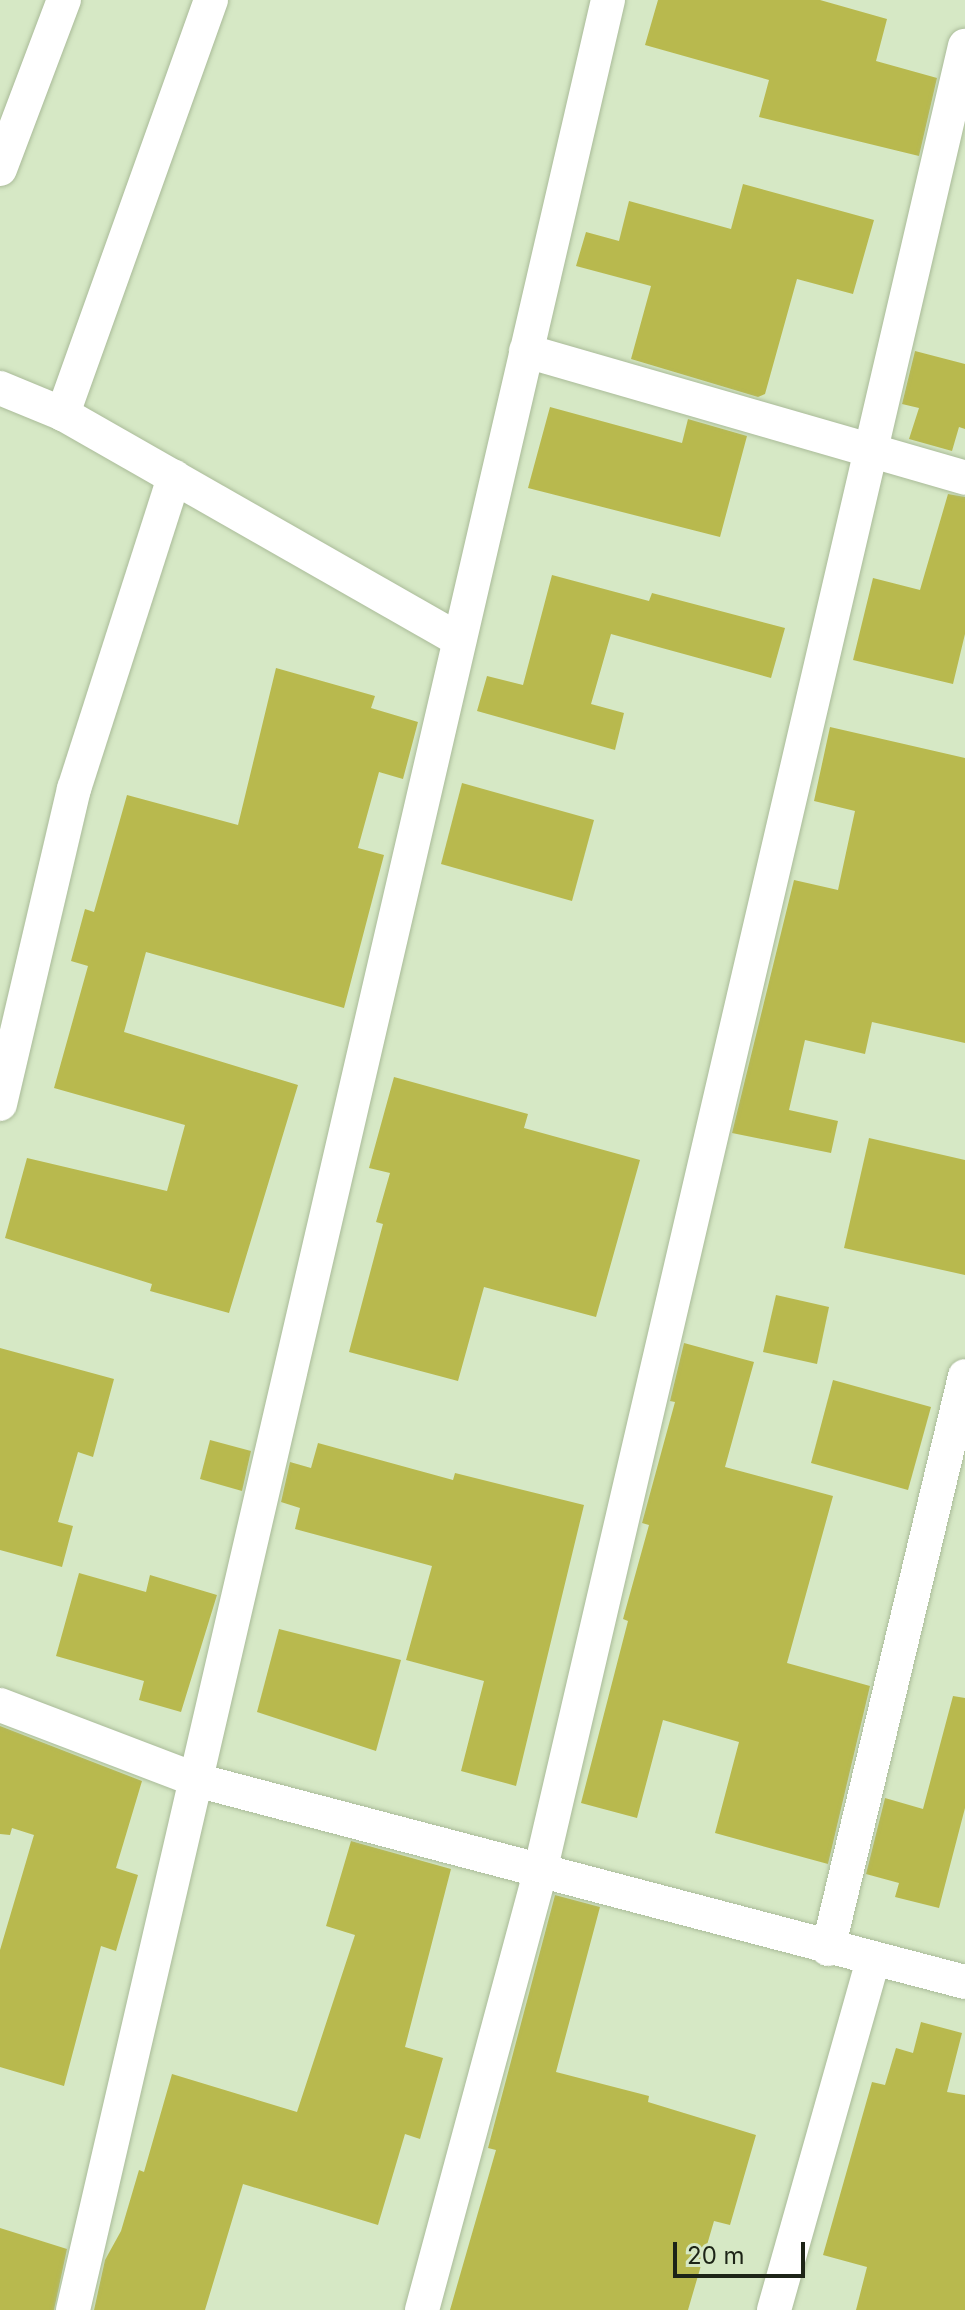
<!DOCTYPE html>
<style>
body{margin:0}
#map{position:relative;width:965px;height:2310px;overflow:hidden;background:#d6e8c5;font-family:Inter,sans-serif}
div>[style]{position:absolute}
.building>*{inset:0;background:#b8b94e}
.roads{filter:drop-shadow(0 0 2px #ab9) drop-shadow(0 0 2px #ab9)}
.minor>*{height:34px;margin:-17px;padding:0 17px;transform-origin:17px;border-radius:17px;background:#fff}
span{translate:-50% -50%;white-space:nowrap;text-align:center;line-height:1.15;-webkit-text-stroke:7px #d6e8c5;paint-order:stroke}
.scale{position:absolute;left:673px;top:2242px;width:132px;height:36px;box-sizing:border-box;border:4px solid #1d2417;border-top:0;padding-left:10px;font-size:24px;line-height:28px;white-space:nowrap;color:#1d2417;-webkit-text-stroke:6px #d6e8c5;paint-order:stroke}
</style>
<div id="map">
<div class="building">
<i style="clip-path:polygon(658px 0,820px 0,887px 19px,876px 61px,937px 78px,919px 156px,759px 117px,769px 80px,645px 45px)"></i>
<i style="clip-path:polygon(743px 184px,874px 220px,853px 294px,797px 279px,765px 394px,758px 397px,631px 359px,651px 286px,576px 266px,586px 232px,619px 241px,629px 201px,731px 229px)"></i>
<i style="clip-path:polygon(915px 351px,965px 364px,965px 429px,959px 427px,952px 451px,909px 439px,919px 408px,902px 404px)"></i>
<i style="clip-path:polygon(550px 407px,682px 443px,688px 419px,747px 436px,720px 537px,528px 488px)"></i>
<i style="clip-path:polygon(948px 494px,965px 497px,965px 634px,953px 684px,853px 660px,873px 578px,920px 590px)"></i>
<i style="clip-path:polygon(552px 575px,649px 601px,652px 593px,785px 628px,771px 678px,611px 634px,591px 704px,624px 713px,615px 750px,477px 711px,487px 676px,523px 685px)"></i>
<i style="clip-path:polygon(276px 668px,375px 696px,371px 708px,418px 722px,403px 779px,379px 772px,358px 848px,384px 855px,344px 1008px,146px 952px,124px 1032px,298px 1085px,229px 1313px,150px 1291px,152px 1284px,5px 1238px,27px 1158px,167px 1191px,185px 1125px,54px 1088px,88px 966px,71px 961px,85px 909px,94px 912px,127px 795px,238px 825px)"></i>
<i style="clip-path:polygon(830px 727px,965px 758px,965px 1043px,872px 1022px,865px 1054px,805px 1040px,789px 1110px,838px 1121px,831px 1153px,732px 1133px,794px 880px,838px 890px,855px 811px,814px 801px)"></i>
<i style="clip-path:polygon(462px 783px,594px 820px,572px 901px,441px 864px)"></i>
<i style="clip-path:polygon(394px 1077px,528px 1114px,524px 1128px,640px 1160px,596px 1317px,484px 1287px,458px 1381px,349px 1352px,383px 1224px,376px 1222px,390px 1173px,369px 1168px)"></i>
<i style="clip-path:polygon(869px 1138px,965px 1160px,965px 1275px,844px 1248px)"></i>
<i style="clip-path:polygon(776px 1295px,829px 1307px,817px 1364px,763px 1352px)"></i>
<i style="clip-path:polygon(684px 1343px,754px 1362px,725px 1467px,833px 1496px,787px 1663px,870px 1686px,828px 1864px,715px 1833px,739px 1742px,663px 1720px,637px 1818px,581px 1803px,628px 1621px,623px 1619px,649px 1525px,642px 1523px,675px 1402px,670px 1401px)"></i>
<i style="clip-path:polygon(0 1348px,114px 1379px,93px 1457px,78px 1452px,58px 1522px,73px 1526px,62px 1567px,0 1550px)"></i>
<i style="clip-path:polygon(833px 1380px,931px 1407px,908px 1490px,811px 1463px)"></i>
<i style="clip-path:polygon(210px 1440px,251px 1451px,242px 1491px,200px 1479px)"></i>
<i style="clip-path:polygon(318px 1443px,453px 1480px,455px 1473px,584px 1505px,516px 1786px,461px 1771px,484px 1681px,406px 1660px,432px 1566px,295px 1529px,300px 1508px,281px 1502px,290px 1462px,311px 1468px)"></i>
<i style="clip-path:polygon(79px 1573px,146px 1592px,150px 1575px,217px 1595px,181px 1712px,139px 1700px,144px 1681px,56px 1656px)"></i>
<i style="clip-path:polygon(279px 1629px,401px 1660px,376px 1751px,257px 1712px)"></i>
<i style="clip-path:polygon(953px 1696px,965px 1698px,965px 1808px,939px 1908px,895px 1897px,899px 1883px,866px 1874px,885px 1798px,923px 1809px)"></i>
<i style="clip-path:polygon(0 1726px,142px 1781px,116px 1868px,138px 1875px,116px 1951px,101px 1946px,64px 2086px,0 2067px,0 1950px,34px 1835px,12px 1828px,10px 1835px,0 1834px)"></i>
<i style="clip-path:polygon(351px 1841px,451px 1869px,405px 2047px,443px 2058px,420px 2139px,405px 2134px,378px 2225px,243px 2184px,205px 2310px,94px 2310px,105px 2260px,121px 2231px,139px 2170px,144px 2172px,172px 2074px,297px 2112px,355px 1935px,326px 1926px)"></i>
<i style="clip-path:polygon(555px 1895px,600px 1907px,556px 2072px,649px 2096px,648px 2102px,756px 2135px,730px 2225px,714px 2221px,688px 2310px,450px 2310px,496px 2150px,488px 2148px)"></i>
<i style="clip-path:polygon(921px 2022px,962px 2033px,947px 2092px,965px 2095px,965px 2310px,856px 2310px,867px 2267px,823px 2255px,872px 2082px,885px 2085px,896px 2048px,913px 2053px)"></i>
<i style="clip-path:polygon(0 2228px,67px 2249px,54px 2310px,0 2310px)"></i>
</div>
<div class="roads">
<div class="minor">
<i style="left:211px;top:0;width:440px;rotate:109.7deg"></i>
<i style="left:63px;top:414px;width:456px;rotate:29.7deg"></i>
<i style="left:0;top:169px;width:181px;rotate:-69.3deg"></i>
<i style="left:526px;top:351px;width:457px;rotate:16.1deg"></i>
<i style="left:0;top:388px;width:68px;rotate:22.4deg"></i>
<i style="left:0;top:1104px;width:324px;rotate:-76.8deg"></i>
<i style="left:74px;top:789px;width:328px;rotate:-72.2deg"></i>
<i style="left:0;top:1705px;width:210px;rotate:20.9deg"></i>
<i style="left:196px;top:1780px;width:795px;rotate:14.72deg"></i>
<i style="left:828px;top:1949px;width:589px;rotate:-76.55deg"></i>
<i style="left:73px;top:2310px;width:2371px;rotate:-76.96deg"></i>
<i style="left:422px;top:2310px;width:454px;rotate:-74.9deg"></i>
<i style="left:540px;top:1872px;width:1875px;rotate:-76.9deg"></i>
<i style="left:774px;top:2310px;width:363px;rotate:-74.2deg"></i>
</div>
</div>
<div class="scale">20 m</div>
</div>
